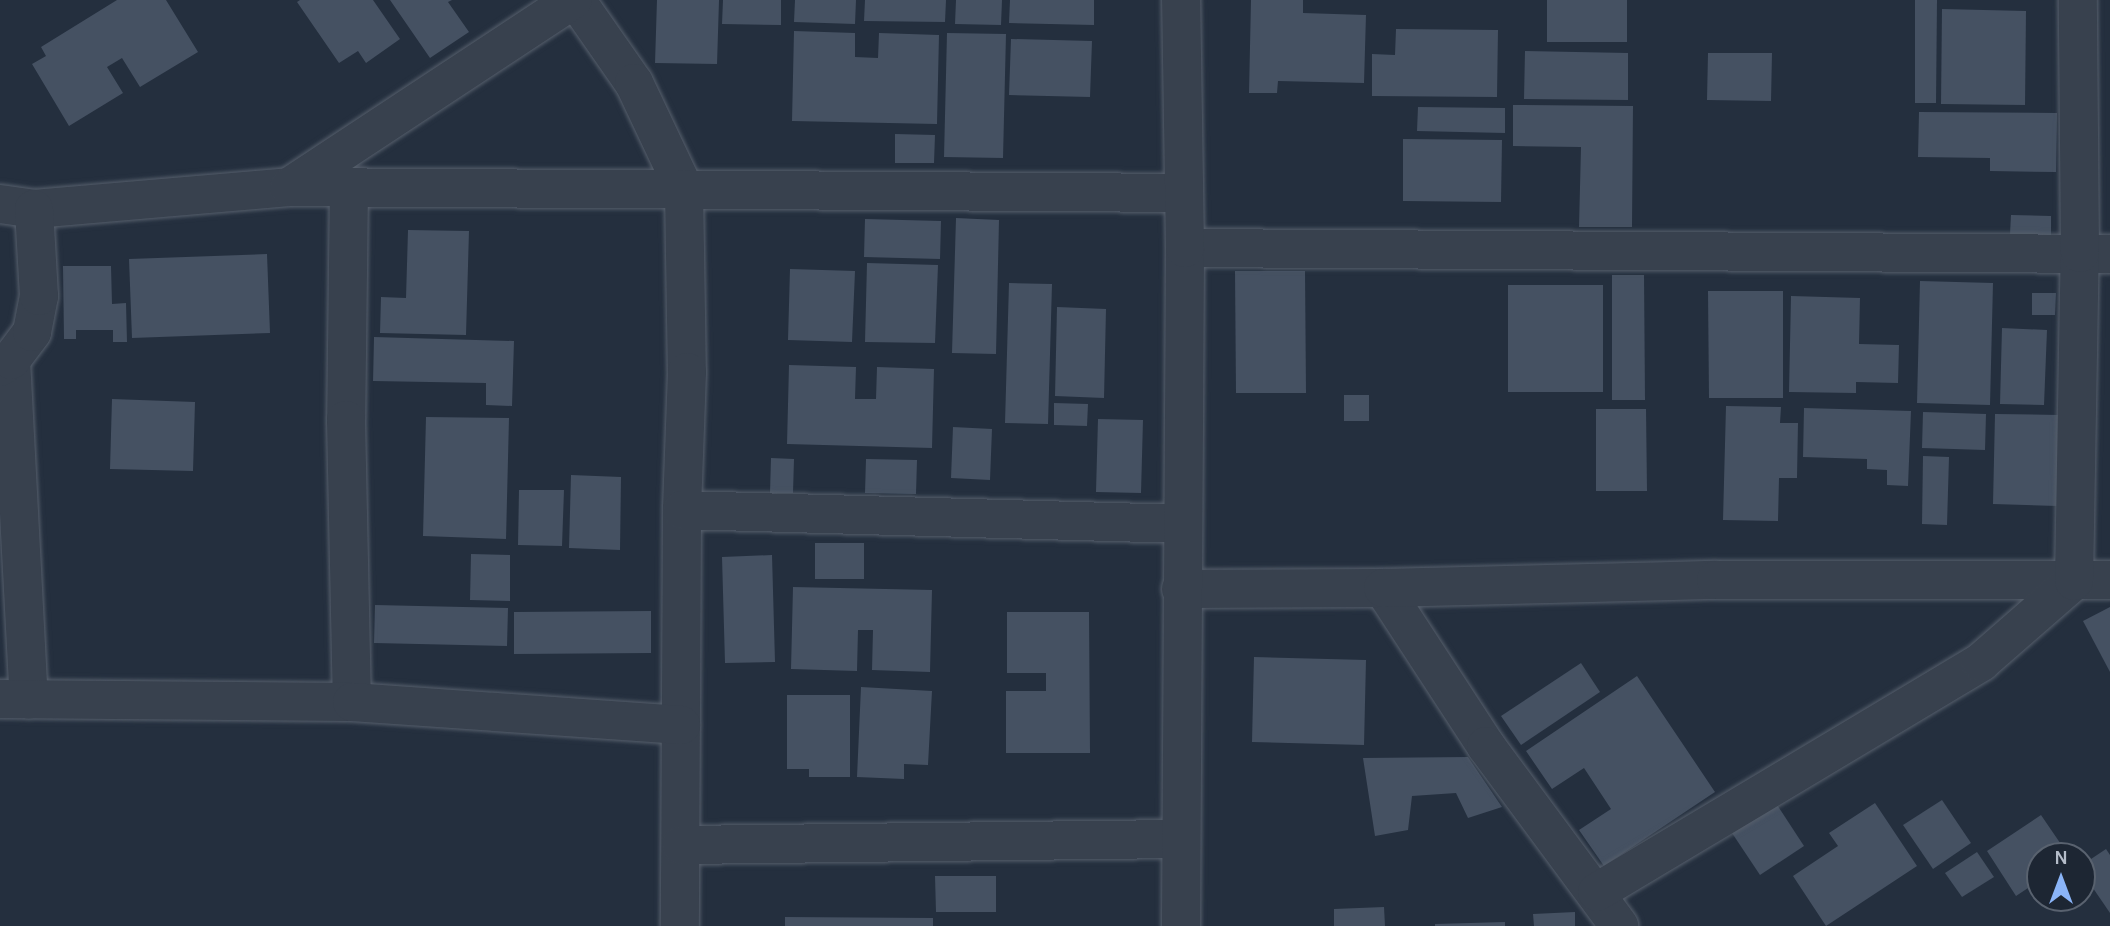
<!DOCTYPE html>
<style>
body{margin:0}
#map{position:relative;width:2110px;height:926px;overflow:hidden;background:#242f3e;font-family:Karla,sans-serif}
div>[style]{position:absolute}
.building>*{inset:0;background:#455162}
.roads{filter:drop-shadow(0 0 2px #565f6c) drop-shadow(0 0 2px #565f6c)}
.street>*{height:38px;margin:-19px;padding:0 19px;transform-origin:19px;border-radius:19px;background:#38414e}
span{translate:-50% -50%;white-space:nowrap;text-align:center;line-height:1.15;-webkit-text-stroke:7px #1d2633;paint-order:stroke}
.north{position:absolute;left:2026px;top:842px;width:70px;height:70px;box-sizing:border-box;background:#1d2633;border:2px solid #59626f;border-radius:50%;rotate:0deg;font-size:19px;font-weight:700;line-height:28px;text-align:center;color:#b4bcc9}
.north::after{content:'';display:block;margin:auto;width:24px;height:32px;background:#8ab4f8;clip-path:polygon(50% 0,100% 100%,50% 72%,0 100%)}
</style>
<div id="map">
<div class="building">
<i style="clip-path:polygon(117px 0,166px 0,198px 52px,140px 87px,122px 58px,107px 67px,123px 93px,69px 126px,32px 64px,46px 56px,41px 47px)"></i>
<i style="clip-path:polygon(300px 0,373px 0,400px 39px,366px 63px,358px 51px,339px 63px,297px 2px)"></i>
<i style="clip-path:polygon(390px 0,452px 0,448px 2px,469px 32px,430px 58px)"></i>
<i style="clip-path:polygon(657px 0,719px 0,717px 64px,655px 63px)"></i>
<i style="clip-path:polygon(723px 0,781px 0,781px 25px,722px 24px)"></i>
<i style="clip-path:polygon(795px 0,856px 0,855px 24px,794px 22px)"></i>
<i style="clip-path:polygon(865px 0,946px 0,945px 22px,864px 21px)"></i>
<i style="clip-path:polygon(956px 0,1002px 0,1001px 25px,955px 24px)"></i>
<i style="clip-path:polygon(1010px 0,1094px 0,1094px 25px,1009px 23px)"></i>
<i style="clip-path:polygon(1251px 0,1303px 0,1303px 13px,1366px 15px,1364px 83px,1278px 81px,1277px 93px,1249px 93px)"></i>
<i style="clip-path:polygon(1547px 0,1627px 0,1627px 42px,1547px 42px)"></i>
<i style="clip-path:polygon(1915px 0,1937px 0,1936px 103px,1915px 103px)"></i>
<i style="clip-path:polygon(1942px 9px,2026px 11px,2025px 105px,1941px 104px)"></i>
<i style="clip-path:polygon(1396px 29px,1498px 30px,1497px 97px,1372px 96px,1372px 54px,1395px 55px)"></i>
<i style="clip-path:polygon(794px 31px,855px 33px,855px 57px,878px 58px,879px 33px,939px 35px,937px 124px,792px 121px)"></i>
<i style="clip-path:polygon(947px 33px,1006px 34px,1003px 158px,944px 157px)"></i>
<i style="clip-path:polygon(1011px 39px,1092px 41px,1090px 97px,1009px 95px)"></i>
<i style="clip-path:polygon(1525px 51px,1628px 53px,1628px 100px,1524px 99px)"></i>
<i style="clip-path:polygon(1708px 53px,1772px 53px,1771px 101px,1707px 100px)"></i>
<i style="clip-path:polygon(1513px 105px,1633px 106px,1632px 227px,1579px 227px,1581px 147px,1513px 146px)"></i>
<i style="clip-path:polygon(1418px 107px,1505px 108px,1505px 133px,1417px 131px)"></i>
<i style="clip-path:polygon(1919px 112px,2057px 113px,2056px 172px,1990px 171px,1990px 158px,1918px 157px)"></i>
<i style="clip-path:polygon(895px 134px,935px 135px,934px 163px,895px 163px)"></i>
<i style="clip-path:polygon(1403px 139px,1502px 140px,1501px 202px,1403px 201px)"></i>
<i style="clip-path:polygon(2011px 215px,2051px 216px,2051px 235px,2010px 234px)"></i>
<i style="clip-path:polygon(956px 218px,999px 220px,996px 354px,952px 353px)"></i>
<i style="clip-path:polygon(865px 219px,941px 221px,940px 259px,864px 257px)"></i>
<i style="clip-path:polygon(408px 230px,469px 231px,466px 335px,380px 333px,381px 297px,406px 298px)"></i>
<i style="clip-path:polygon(267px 254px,270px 333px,132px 338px,129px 259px)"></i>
<i style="clip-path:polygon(867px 263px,938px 265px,935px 343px,865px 342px)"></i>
<i style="clip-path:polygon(63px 266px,111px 266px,112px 304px,126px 303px,127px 342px,113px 342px,113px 330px,76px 330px,76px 339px,64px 339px)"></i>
<i style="clip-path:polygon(790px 269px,855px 271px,852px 342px,788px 340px)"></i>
<i style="clip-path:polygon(1235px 271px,1305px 271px,1306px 393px,1236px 393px)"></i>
<i style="clip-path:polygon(1612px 275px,1644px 275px,1645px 400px,1612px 400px)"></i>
<i style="clip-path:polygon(1920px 281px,1993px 283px,1990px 405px,1917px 403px)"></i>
<i style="clip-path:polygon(1009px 283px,1052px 284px,1048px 424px,1005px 423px)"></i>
<i style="clip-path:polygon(1508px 285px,1603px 285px,1603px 392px,1508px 392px)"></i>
<i style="clip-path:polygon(1708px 291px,1783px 291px,1783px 398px,1709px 398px)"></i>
<i style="clip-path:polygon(2032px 293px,2056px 293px,2055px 315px,2032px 315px)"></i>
<i style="clip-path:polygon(1791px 296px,1860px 298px,1859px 344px,1899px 345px,1898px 383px,1856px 382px,1856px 393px,1789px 392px)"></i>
<i style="clip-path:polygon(1057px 307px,1106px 309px,1104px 398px,1055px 396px)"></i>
<i style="clip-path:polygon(2002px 328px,2047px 330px,2044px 405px,2000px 404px)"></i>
<i style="clip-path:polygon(374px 337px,514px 341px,512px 406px,486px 405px,486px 383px,373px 381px)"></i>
<i style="clip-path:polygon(789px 365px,856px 367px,855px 399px,876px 399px,877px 367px,934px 369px,932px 448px,787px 444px)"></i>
<i style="clip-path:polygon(1344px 395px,1369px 395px,1369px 421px,1344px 421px)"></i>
<i style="clip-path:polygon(112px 399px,195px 402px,193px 471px,110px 469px)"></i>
<i style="clip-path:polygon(1054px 403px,1088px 404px,1087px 426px,1054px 425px)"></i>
<i style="clip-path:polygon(1726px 406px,1781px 407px,1780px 423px,1798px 423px,1797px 478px,1779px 478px,1778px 521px,1723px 520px)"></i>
<i style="clip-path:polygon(1804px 408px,1911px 411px,1908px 486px,1887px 485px,1887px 470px,1867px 469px,1867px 459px,1803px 457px)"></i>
<i style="clip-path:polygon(1596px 409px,1646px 409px,1647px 491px,1596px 491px)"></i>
<i style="clip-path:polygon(1923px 412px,1986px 414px,1985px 450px,1922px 448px)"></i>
<i style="clip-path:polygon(1995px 414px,2059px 415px,2057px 506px,1993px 504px)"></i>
<i style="clip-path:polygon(426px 417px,509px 418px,506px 539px,423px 536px)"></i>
<i style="clip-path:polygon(1098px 419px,1143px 420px,1141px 493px,1096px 492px)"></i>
<i style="clip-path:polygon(953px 427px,992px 429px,990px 480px,951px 478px)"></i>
<i style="clip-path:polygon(1923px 456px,1949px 457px,1947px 525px,1922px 524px)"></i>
<i style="clip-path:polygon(771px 458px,794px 459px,793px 493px,770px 493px)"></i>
<i style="clip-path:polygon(866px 459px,917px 460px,916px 494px,865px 493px)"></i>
<i style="clip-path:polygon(571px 475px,621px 477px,620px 550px,569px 548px)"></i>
<i style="clip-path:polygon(519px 490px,564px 490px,562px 546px,518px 545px)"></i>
<i style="clip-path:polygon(815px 543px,864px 543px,864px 579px,815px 579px)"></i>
<i style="clip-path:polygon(471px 554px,510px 555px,510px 601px,470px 600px)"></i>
<i style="clip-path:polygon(772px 555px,775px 662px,725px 663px,722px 557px)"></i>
<i style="clip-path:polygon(793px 587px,932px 590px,930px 672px,872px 670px,873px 630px,858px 630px,857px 671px,791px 669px)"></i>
<i style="clip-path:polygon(375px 605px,508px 608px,507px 646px,374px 643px)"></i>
<i style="clip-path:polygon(2110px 607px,2110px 672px,2083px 621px)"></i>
<i style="clip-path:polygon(651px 611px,651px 653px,514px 654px,514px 612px)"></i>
<i style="clip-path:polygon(1007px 612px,1089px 612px,1090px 753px,1006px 753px,1006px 691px,1046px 691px,1046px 673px,1007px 673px)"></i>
<i style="clip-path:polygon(1254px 657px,1366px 660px,1364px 745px,1252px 742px)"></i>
<i style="clip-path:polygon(1581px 663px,1600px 692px,1521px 745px,1501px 716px)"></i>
<i style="clip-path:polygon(1637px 676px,1715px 792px,1604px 866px,1579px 830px,1611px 809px,1584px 768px,1552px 789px,1526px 751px)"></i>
<i style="clip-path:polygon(861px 687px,932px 691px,928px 765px,904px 764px,904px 779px,857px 777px)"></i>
<i style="clip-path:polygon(787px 695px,850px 695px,850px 777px,809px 777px,809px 769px,787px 769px)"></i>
<i style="clip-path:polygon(1468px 757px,1502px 807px,1468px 818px,1456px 793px,1412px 796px,1408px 830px,1375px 836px,1363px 758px)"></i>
<i style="clip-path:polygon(1772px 797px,1804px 846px,1760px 875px,1728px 827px)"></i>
<i style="clip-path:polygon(1942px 800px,1971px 843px,1933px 869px,1903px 825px)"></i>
<i style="clip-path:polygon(1875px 803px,1917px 866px,1826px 926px,1793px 876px,1838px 846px,1829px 833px)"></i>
<i style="clip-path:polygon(2041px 815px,2069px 856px,2040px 856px,2040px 880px,2016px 896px,1987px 851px)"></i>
<i style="clip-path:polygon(2106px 849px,2110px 855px,2110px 913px,2082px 872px,2082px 865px)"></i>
<i style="clip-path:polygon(1977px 852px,1994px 877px,1962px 897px,1945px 873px)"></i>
<i style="clip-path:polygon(935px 876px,996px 876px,996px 912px,936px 912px)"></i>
<i style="clip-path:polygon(1384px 907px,1385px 926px,1334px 926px,1334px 909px)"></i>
<i style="clip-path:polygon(1575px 912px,1575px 926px,1534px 926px,1533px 914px)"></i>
<i style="clip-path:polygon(785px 917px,933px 918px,933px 926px,785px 926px)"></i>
<i style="clip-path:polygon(1505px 922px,1505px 926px,1435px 926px,1435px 924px)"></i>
</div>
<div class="roads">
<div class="street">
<i style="left:576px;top:0;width:101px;rotate:55.1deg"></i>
<i style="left:634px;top:83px;width:117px;rotate:64.7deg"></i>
<i style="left:684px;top:189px;width:183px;rotate:89.1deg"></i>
<i style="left:687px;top:372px;width:138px;rotate:92.1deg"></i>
<i style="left:682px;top:510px;width:416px;rotate:90.3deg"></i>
<i style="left:289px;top:187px;width:340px;rotate:-33.4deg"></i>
<i style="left:349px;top:187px;width:233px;rotate:90.7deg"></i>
<i style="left:346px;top:420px;width:282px;rotate:88.8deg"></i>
<i style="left:0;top:204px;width:34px;rotate:8deg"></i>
<i style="left:34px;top:209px;width:256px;rotate:-4.9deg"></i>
<i style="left:289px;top:187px;width:895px;rotate:0.38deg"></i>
<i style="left:1185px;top:248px;width:925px;rotate:0.37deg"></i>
<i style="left:11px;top:360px;width:340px;rotate:87deg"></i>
<i style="left:0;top:367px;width:13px;rotate:-32deg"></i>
<i style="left:11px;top:360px;width:35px;rotate:-53deg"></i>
<i style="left:32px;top:332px;width:37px;rotate:-79deg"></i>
<i style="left:39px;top:296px;width:87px;rotate:-93.3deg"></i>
<i style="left:682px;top:510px;width:501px;rotate:1.6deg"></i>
<i style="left:1383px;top:588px;width:189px;rotate:56.9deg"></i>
<i style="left:1486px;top:746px;width:224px;rotate:53.5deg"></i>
<i style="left:1181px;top:589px;width:202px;rotate:-0.3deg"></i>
<i style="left:1383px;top:588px;width:333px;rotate:-1.4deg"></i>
<i style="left:1716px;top:580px;width:394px"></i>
<i style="left:0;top:699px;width:352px;rotate:0.5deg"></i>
<i style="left:352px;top:702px;width:330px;rotate:4deg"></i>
<i style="left:681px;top:845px;width:500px;rotate:-0.69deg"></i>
<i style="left:1597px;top:892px;width:448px;rotate:-30.9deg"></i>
<i style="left:1981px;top:662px;width:123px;rotate:-41.1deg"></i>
<i style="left:2074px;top:581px;width:328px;rotate:-89deg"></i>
<i style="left:2080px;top:253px;width:253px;rotate:-90.5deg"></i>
<i style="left:1181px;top:926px;width:678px;rotate:-89.66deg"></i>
<i style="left:1185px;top:248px;width:248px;rotate:-90.9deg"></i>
</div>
</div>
<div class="north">N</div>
</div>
